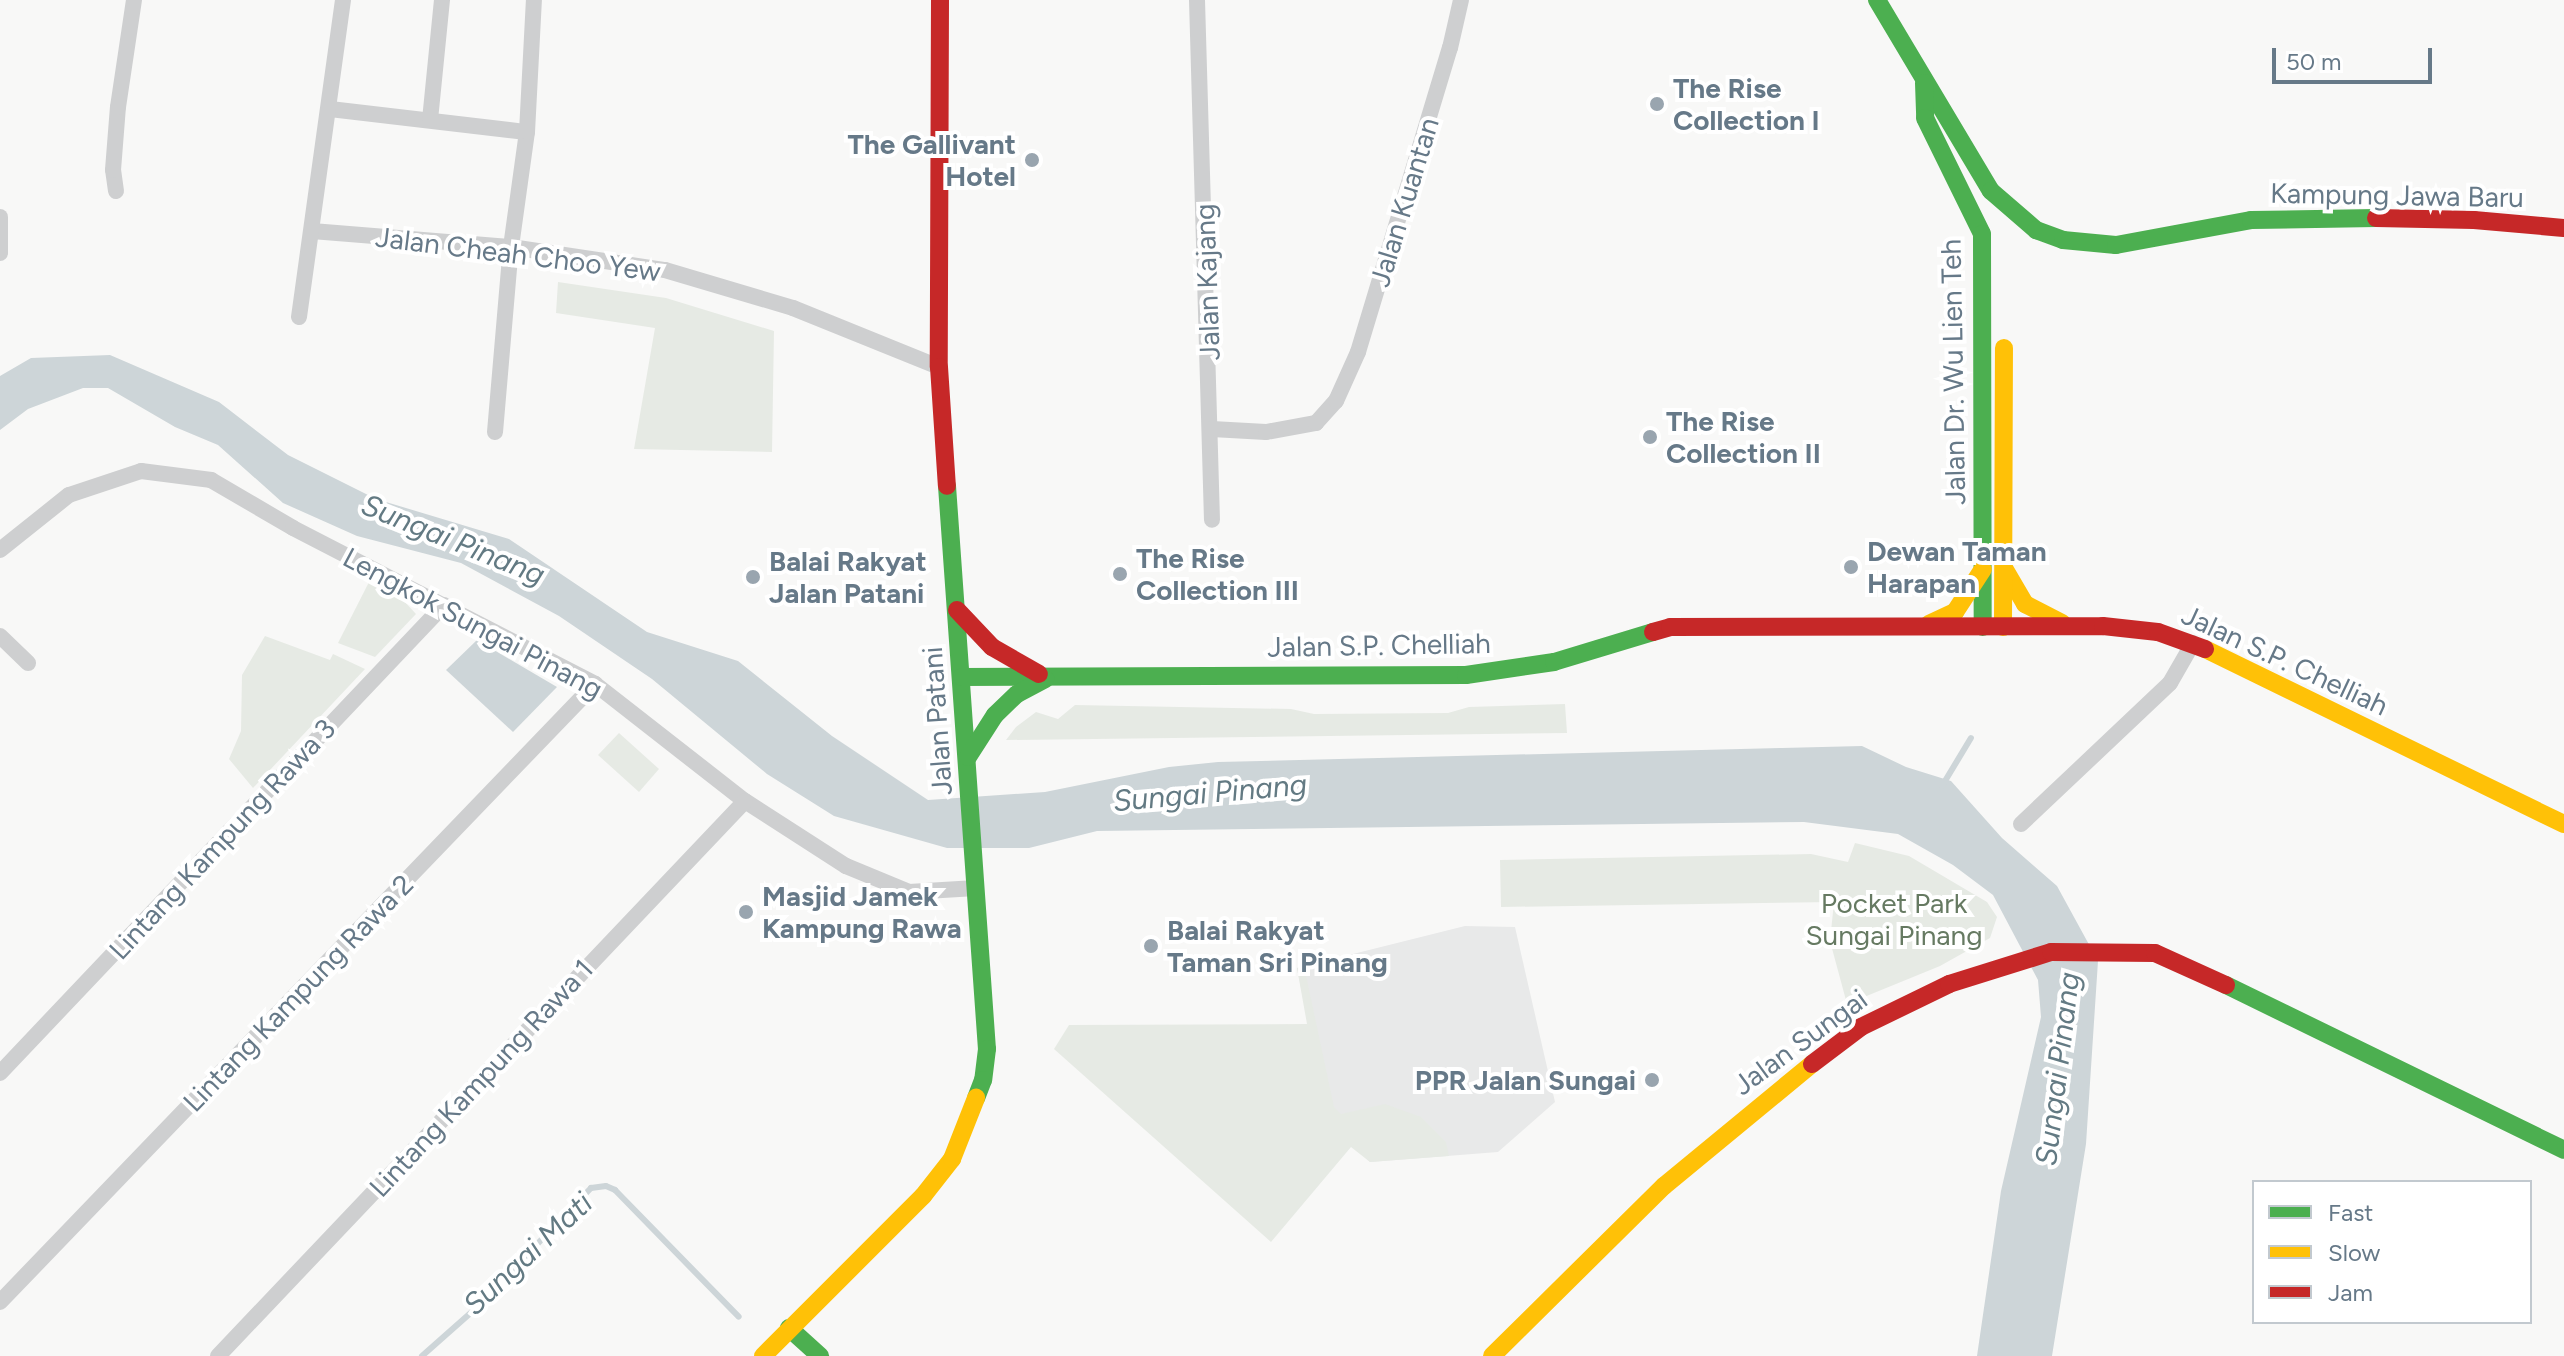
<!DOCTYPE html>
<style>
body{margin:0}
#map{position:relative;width:2564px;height:1356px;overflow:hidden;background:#f8f8f7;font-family:Figtree,sans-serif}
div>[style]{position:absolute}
.built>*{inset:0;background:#e8e9e9}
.green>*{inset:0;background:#e6eae4}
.water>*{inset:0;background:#cdd5d8}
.stream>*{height:6px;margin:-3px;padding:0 3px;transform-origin:3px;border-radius:3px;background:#cdd5d8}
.street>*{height:16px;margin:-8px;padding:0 8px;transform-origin:8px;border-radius:8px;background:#cecfd0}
.fast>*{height:18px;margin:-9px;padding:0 9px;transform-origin:9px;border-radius:9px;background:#4caf50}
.slow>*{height:18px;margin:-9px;padding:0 9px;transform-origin:9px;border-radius:9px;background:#ffc107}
.jam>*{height:18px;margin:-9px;padding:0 9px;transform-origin:9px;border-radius:9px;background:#c62828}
.dots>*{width:22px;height:22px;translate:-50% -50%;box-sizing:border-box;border:4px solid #fff;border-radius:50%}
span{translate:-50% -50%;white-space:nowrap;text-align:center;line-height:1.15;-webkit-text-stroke:8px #fff;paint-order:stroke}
.poi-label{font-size:28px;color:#667988;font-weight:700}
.left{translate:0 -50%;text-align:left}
.right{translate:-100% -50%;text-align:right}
.street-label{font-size:28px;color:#667988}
.park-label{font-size:28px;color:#667a62}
.water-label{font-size:30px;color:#637a83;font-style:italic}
.legend{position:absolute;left:2252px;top:1180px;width:280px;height:144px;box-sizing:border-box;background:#fff;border:2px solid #c2c9cf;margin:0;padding:10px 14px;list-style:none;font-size:24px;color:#667988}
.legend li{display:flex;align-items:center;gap:16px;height:40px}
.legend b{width:40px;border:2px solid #c2c9cf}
.scale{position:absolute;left:2272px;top:48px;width:160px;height:36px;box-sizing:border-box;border:4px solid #667988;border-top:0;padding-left:10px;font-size:24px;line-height:28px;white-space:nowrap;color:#667988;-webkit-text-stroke:6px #fff;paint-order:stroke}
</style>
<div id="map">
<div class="built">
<i style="clip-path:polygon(1465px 926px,1515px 927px,1555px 1102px,1498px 1152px,1370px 1162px,1328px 1123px,1297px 968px)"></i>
</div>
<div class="green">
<i style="clip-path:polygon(558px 282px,666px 298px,774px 331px,772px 452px,634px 449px,655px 328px,556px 313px)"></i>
<i style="clip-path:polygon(369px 582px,404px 601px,416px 614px,375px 657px,338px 643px)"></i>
<i style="clip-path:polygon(265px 636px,330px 660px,333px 654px,365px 669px,253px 788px,229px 759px,241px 731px,242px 675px)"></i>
<i style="clip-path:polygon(1565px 704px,1567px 733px,1006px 740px,1016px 727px,1036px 712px,1058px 719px,1075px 705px,1291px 709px,1314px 714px,1448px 713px,1469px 707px)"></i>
<i style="clip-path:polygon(619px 733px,659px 769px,639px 792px,598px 755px)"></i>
<i style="clip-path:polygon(1855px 843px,1909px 856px,1987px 902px,1997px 917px,1990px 938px,1940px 966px,1847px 1004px,1830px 941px,1834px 902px,1501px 907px,1500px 860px,1811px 854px,1848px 862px)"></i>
<i style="clip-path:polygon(1304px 966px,1334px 1107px,1341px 1114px,1385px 1104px,1421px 1117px,1446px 1142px,1449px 1156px,1370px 1162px,1351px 1147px,1271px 1242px,1054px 1049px,1069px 1025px,1307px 1024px,1297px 968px)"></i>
</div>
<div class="water">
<i style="clip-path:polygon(110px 355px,219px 402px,288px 455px,376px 499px,509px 539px,647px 632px,738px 661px,832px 736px,928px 800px,1045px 792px,1169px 767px,1218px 762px,1782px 748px,1862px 746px,1906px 767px,1951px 781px,2002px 838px,2057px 886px,2098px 961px,2086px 1144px,2052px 1356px,1977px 1356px,2001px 1191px,2041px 1017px,2038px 980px,1993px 895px,1953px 865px,1898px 834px,1804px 822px,1097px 831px,1029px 848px,947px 848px,834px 816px,767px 774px,652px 679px,559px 616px,461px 563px,357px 536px,283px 503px,218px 445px,175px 427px,108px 388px,83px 388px,28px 409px,0 430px,0 376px,31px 358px)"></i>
<i style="clip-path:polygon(477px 640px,557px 687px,513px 732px,446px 670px)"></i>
</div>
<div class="stream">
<i style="left:1942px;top:786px;width:56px;rotate:-58.9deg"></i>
<i style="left:422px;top:1356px;width:69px;rotate:-41.5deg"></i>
<i style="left:474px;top:1310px;width:169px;rotate:-46.2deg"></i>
<i style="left:591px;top:1188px;width:15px;rotate:-8deg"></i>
<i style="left:606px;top:1186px;width:10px;rotate:24deg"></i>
<i style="left:615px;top:1190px;width:177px;rotate:45.7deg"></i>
</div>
<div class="street">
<i style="left:1197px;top:0;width:520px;rotate:88.35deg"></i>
<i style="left:330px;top:109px;width:198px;rotate:6.7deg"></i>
<i style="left:430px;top:120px;width:121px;rotate:-84.3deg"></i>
<i style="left:116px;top:191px;width:21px;rotate:-98deg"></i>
<i style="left:113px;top:170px;width:63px;rotate:-85.5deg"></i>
<i style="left:118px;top:107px;width:108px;rotate:-81.5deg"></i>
<i style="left:0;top:217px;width:36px;rotate:90deg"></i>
<i style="left:312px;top:231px;width:200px;rotate:4.6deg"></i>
<i style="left:511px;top:247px;width:156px;rotate:8.5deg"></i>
<i style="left:665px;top:270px;width:134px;rotate:16.5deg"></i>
<i style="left:793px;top:308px;width:157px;rotate:22deg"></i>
<i style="left:299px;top:317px;width:320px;rotate:-82.1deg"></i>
<i style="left:1212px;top:429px;width:54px;rotate:3.2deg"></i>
<i style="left:1266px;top:432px;width:51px;rotate:-10.2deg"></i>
<i style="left:1316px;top:423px;width:30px;rotate:-48deg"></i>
<i style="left:1336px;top:401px;width:54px;rotate:-65.8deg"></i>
<i style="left:1358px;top:352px;width:318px;rotate:-73.2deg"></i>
<i style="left:1450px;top:48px;width:49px;rotate:-77.1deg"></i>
<i style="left:495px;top:432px;width:186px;rotate:-85.1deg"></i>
<i style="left:511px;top:247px;width:116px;rotate:-82.1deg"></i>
<i style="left:527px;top:132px;width:132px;rotate:-87deg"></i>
<i style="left:0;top:550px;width:88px;rotate:-38.6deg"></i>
<i style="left:69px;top:495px;width:76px;rotate:-18.4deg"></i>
<i style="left:141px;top:471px;width:71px;rotate:7.3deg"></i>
<i style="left:211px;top:480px;width:95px;rotate:30.3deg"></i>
<i style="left:293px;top:528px;width:340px;rotate:27.3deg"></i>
<i style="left:595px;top:684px;width:190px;rotate:38deg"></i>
<i style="left:745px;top:801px;width:120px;rotate:32.8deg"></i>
<i style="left:846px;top:866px;width:68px;rotate:22.4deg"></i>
<i style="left:909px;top:892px;width:67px;rotate:-3.4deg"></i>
<i style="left:0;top:636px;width:39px;rotate:44deg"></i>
<i style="left:2021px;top:824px;width:205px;rotate:-43.4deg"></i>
<i style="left:2170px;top:683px;width:46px;rotate:-60.1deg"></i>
<i style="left:0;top:1073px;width:645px;rotate:-46.51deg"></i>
<i style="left:0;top:1302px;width:858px;rotate:-46.09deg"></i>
<i style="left:218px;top:1356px;width:765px;rotate:-46.48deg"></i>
</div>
<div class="fast">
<i style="left:1877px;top:0;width:222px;rotate:59.2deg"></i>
<i style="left:1991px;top:191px;width:60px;rotate:40.9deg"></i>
<i style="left:2036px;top:230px;width:29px;rotate:20deg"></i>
<i style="left:2063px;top:240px;width:53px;rotate:5.4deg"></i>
<i style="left:2116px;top:245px;width:137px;rotate:-10.5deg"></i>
<i style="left:2251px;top:220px;width:125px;rotate:-0.9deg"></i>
<i style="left:1924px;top:83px;width:35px;rotate:88deg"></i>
<i style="left:1925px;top:118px;width:129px;rotate:63.8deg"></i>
<i style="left:1982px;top:234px;width:393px;rotate:89.9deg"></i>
<i style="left:947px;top:486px;width:564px;rotate:85.94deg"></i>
<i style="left:987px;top:1049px;width:31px;rotate:97deg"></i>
<i style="left:983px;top:1080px;width:19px;rotate:111deg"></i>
<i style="left:962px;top:677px;width:504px;rotate:-0.23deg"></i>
<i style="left:1466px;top:675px;width:89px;rotate:-8.4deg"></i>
<i style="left:1554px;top:662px;width:103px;rotate:-16.9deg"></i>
<i style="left:968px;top:757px;width:50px;rotate:-57.3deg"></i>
<i style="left:995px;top:715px;width:30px;rotate:-44deg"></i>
<i style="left:1017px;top:694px;width:32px;rotate:-28deg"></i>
<i style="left:2226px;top:985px;width:376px;rotate:26deg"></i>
<i style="left:789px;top:1328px;width:42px;rotate:42.1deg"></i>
</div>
<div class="slow">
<i style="left:2004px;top:568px;width:42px;rotate:59.7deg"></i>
<i style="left:2025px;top:604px;width:42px;rotate:27.2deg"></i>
<i style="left:1929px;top:624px;width:29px;rotate:-25deg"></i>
<i style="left:1955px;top:612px;width:51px;rotate:-56.9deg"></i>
<i style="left:2003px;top:627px;width:279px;rotate:-89.8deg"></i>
<i style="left:2205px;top:649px;width:399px;rotate:26deg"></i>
<i style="left:763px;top:1356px;width:226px;rotate:-45deg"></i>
<i style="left:923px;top:1196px;width:47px;rotate:-51.9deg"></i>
<i style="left:952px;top:1159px;width:66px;rotate:-68.5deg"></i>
<i style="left:1492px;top:1356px;width:242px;rotate:-44.7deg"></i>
<i style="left:1664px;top:1186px;width:192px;rotate:-39.5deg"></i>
</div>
<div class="jam">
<i style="left:940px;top:0;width:367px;rotate:90.2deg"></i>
<i style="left:939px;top:367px;width:119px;rotate:86.2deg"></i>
<i style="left:2376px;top:218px;width:98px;rotate:1.2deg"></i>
<i style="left:2474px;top:220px;width:90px;rotate:5.1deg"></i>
<i style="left:957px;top:610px;width:51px;rotate:46.6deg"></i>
<i style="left:992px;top:647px;width:54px;rotate:29.9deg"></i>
<i style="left:1653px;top:632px;width:18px;rotate:-16deg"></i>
<i style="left:1670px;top:627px;width:433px;rotate:-0.1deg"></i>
<i style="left:2103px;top:626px;width:55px;rotate:6.2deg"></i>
<i style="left:2158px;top:632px;width:50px;rotate:19.9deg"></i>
<i style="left:1812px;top:1064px;width:61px;rotate:-37.1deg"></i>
<i style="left:1861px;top:1027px;width:98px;rotate:-26deg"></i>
<i style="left:1949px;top:984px;width:107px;rotate:-17.4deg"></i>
<i style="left:2051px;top:952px;width:104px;rotate:0.6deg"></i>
<i style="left:2155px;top:953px;width:78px;rotate:24.3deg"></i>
</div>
<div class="dots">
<i style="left:1657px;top:104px;background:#99a5af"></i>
<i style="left:1032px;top:160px;background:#99a5af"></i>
<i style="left:1650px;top:437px;background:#99a5af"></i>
<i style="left:1851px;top:567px;background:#99a5af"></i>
<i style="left:1120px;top:574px;background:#99a5af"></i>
<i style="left:753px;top:577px;background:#99a5af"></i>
<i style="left:746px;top:912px;background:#99a5af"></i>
<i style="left:1151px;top:946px;background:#99a5af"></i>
<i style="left:1652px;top:1080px;background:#99a5af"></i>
</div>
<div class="poi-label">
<span class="left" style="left:1673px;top:104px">The Rise<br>Collection I</span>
<span class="right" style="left:1016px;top:160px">The Gallivant<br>Hotel</span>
<span class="left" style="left:1666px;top:437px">The Rise<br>Collection II</span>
<span class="left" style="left:1867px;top:567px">Dewan Taman<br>Harapan</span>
<span class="left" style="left:1136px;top:574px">The Rise<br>Collection III</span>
<span class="left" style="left:769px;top:577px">Balai Rakyat<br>Jalan Patani</span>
<span class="left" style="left:762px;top:912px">Masjid Jamek<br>Kampung Rawa</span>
<span class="left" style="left:1167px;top:946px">Balai Rakyat<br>Taman Sri Pinang</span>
<span class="right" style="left:1636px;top:1080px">PPR Jalan Sungai</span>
</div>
<div class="street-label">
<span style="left:2397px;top:195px;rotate:1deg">Kampung Jawa Baru</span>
<span style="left:1404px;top:202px;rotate:-73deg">Jalan Kuantan</span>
<span style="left:518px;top:254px;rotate:7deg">Jalan Cheah Choo Yew</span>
<span style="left:1207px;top:282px;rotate:-92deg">Jalan Kajang</span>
<span style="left:1953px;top:372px;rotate:-91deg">Jalan Dr. Wu Lien Teh</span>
<span style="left:473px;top:623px;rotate:28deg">Lengkok Sungai Pinang</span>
<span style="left:1379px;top:645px;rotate:-1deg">Jalan S.P. Chelliah</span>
<span style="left:2285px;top:660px;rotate:25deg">Jalan S.P. Chelliah</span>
<span style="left:937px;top:721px;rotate:-94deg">Jalan Patani</span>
<span style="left:222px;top:839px;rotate:-47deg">Lintang Kampung Rawa 3</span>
<span style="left:298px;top:993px;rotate:-46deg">Lintang Kampung Rawa 2</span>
<span style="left:1800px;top:1042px;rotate:-36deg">Jalan Sungai</span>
<span style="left:481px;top:1078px;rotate:-47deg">Lintang Kampung Rawa 1</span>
</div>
<div class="park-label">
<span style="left:1894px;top:919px">Pocket Park<br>Sungai Pinang</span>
</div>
<div class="water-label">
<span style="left:453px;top:540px;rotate:22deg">Sungai Pinang</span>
<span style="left:1210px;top:793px;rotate:-5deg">Sungai Pinang</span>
<span style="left:2058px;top:1069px;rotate:-83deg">Sungai Pinang</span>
<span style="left:528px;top:1254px;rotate:-43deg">Sungai Mati</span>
</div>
<ul class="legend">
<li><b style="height:10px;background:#4caf50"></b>Fast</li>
<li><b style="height:10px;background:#ffc107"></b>Slow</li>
<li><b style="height:10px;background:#c62828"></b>Jam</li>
</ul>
<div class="scale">50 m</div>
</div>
